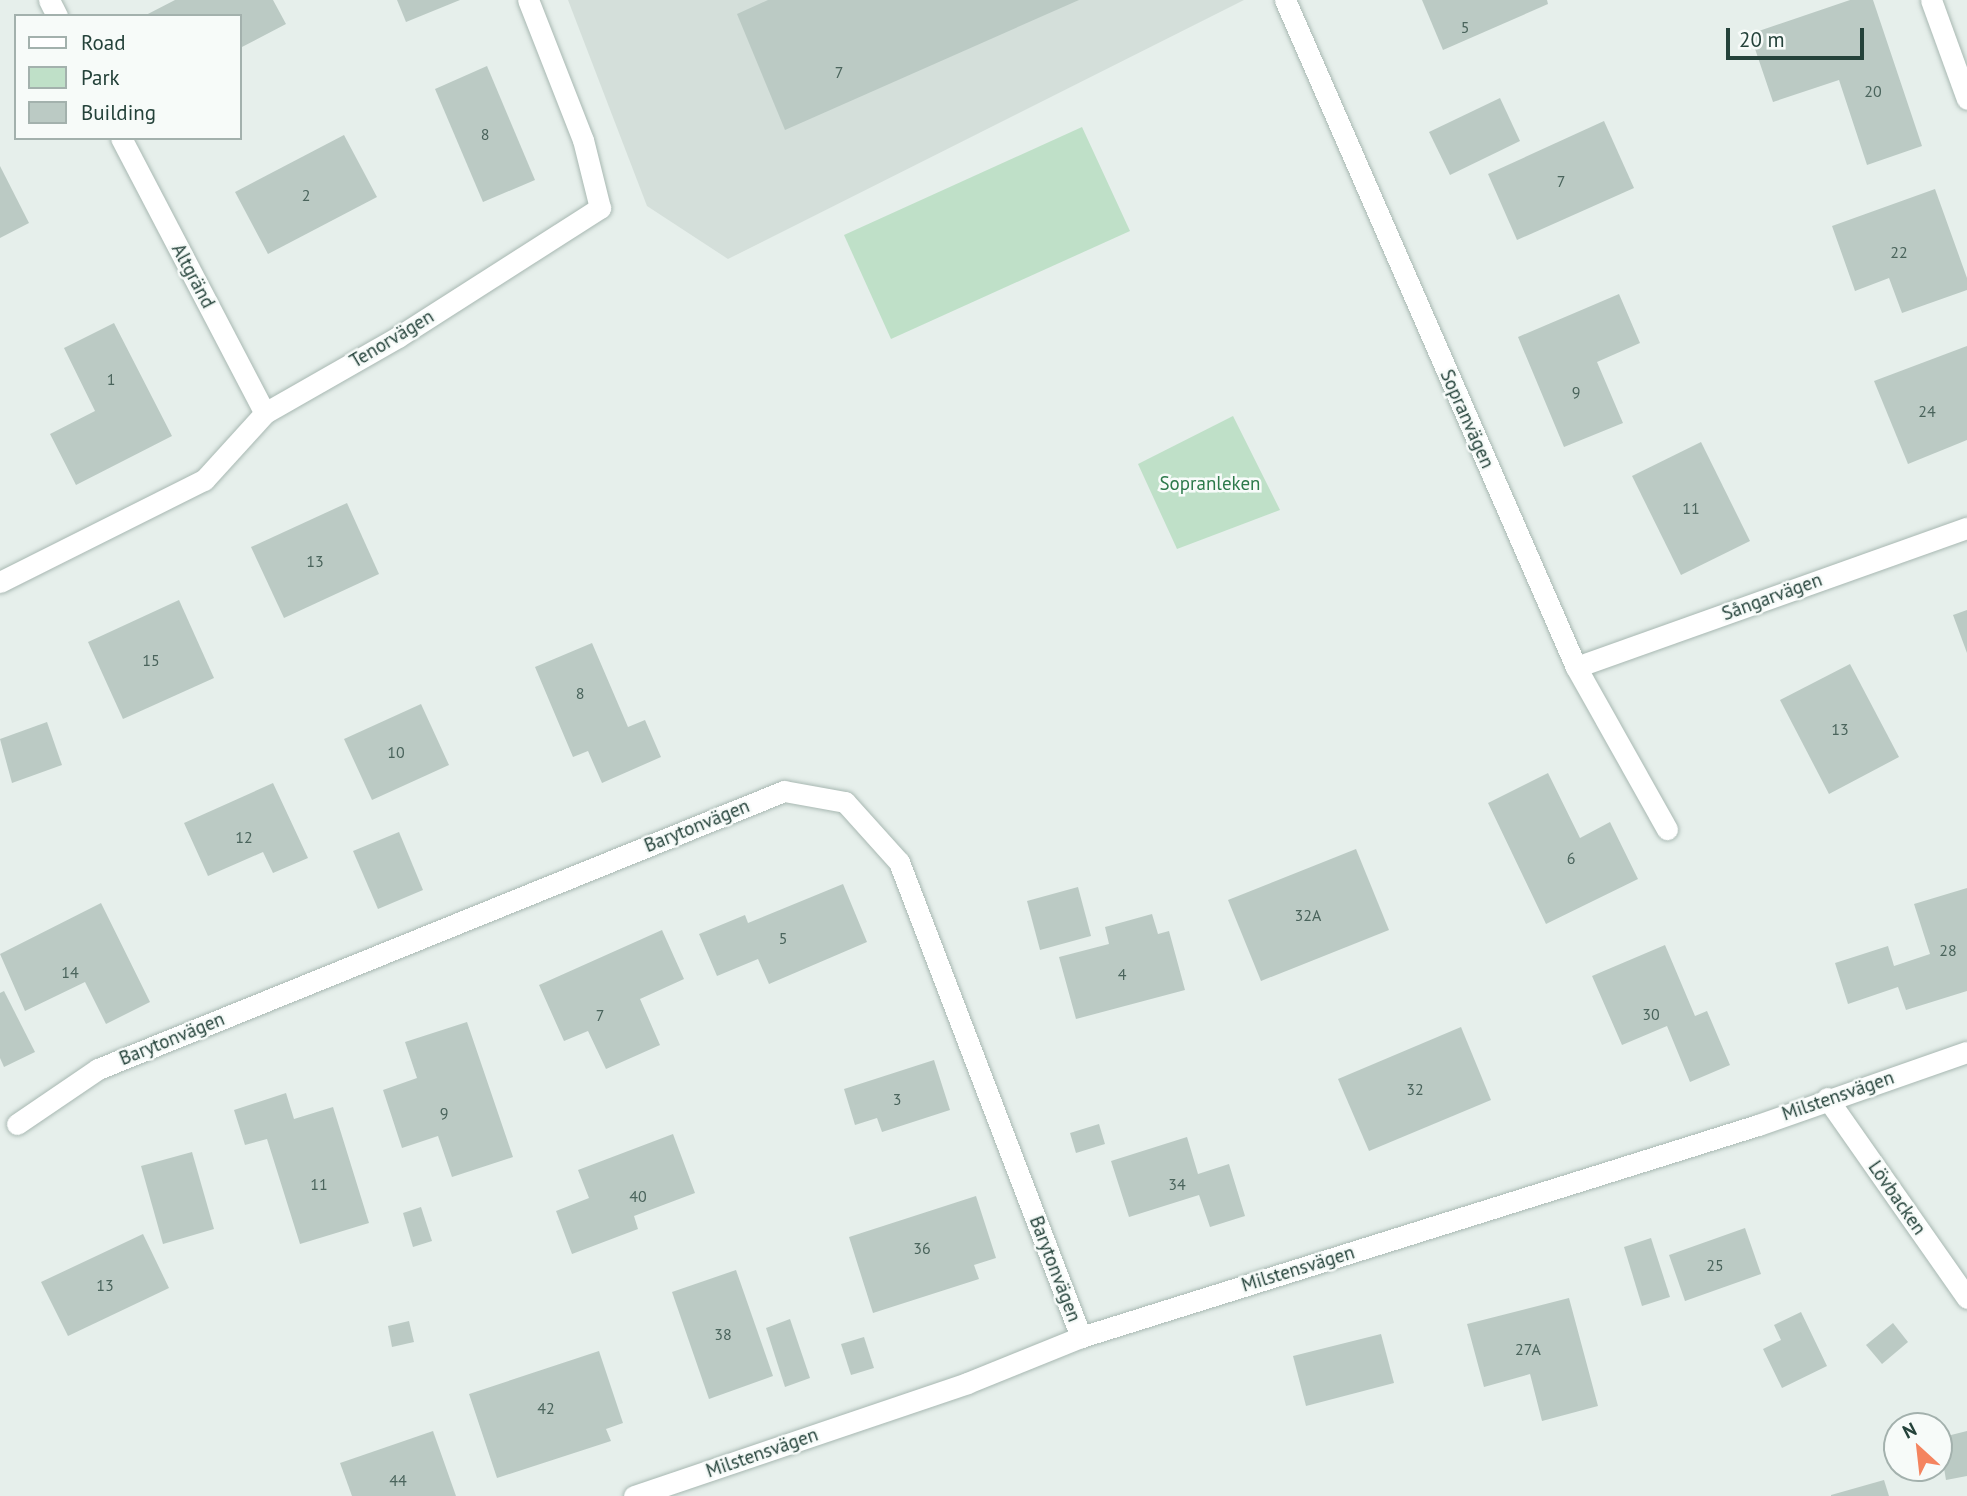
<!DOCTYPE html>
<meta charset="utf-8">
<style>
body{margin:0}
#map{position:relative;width:1967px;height:1496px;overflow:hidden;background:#e6efeb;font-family:"PT Sans",sans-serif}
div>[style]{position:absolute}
.built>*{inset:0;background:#d4dfda}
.green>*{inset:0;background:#bfe0c8}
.building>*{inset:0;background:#bbcac4}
.roads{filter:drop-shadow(0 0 2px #a8b8b2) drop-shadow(0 0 2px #a8b8b2)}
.minor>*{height:21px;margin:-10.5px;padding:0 10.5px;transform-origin:10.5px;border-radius:10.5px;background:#fff}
span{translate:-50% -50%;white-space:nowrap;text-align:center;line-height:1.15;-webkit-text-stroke:5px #f7fbf9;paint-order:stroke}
.number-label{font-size:16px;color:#4a645c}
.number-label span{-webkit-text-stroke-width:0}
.street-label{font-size:19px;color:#24423a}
.park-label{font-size:19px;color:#2d7a4b}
.legend{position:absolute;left:14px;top:14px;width:228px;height:126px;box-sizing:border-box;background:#f7fbf9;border:2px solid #a3b1ad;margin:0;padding:9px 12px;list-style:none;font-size:21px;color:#24423a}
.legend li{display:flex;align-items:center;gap:14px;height:35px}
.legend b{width:35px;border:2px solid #a3b1ad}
.north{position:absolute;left:1883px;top:1412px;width:70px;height:70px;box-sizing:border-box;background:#f7fbf9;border:2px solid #a3b1ad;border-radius:50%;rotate:333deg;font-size:19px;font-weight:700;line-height:28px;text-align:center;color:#24423a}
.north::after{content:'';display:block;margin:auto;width:24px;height:32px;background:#f4845f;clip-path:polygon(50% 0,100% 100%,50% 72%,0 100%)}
.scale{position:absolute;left:1726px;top:28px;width:138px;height:32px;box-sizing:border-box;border:4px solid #24423a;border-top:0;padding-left:9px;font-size:21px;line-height:24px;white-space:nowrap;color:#24423a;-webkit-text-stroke:5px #f7fbf9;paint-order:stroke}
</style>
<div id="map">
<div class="built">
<i style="clip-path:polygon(568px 0,1244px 0,728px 259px,647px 206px)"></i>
</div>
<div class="green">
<i style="clip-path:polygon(1082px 127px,1130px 231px,891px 339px,844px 235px)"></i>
<i style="clip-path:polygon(1233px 416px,1280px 510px,1177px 549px,1138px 464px)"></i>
</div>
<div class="building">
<i style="clip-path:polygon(175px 0,273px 0,286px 24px,240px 48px,240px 16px,144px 16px)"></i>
<i style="clip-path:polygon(397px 0,460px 0,406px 22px)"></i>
<i style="clip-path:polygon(768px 0,1079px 0,785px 130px,737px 14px)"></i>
<i style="clip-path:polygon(1422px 0,1547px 0,1548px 4px,1443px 50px)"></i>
<i style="clip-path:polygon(1850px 0,1873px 0,1922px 146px,1867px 165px,1839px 80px,1773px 102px,1750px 34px)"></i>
<i style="clip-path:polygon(487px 66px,535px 180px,483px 202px,435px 89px)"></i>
<i style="clip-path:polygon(1500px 98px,1520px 141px,1450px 175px,1429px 132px)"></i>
<i style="clip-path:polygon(1604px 121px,1634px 188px,1517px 240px,1488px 174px)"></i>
<i style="clip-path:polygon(344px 135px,377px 197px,268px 254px,235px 192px)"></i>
<i style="clip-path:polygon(0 166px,29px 223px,0 238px)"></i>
<i style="clip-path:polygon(1935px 189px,1967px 278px,1967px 290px,1902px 313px,1889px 278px,1855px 291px,1832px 226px)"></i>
<i style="clip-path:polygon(1619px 294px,1640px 343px,1597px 362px,1623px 423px,1564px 447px,1518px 337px)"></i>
<i style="clip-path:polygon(114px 323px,172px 436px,76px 485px,50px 434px,95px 411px,64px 348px)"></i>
<i style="clip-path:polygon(1967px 346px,1967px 440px,1908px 464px,1874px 381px)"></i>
<i style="clip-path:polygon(1701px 442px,1750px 541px,1681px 575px,1632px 476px)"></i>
<i style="clip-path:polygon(347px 503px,379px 574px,284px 618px,251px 547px)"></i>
<i style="clip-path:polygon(179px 600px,214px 678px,123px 719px,88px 642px)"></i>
<i style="clip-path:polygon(1967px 610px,1967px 653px,1953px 615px)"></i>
<i style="clip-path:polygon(592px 643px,628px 727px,645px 720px,661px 757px,602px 783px,588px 751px,573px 757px,535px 667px)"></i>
<i style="clip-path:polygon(1850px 664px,1899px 757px,1829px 794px,1780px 700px)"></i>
<i style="clip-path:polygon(421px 704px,449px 765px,372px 800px,344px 739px)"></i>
<i style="clip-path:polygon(47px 722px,62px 765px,12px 783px,0 739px)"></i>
<i style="clip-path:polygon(1548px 773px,1580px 838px,1610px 822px,1638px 879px,1546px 924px,1488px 803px)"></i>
<i style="clip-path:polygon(273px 783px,308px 858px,273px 873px,263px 852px,208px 876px,184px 823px)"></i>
<i style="clip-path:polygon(399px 832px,423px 890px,378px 909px,353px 851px)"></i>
<i style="clip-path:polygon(1356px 849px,1389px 930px,1261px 981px,1228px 900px)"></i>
<i style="clip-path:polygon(843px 884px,867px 942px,769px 984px,758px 959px,717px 976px,699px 934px,745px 915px,748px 923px)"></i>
<i style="clip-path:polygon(1078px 887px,1091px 936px,1040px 950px,1027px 901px)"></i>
<i style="clip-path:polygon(1967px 888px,1967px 991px,1906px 1010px,1898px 987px,1848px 1004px,1835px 963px,1888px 946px,1894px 966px,1930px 954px,1914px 904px)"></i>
<i style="clip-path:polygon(101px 903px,150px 1002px,106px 1024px,85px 982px,25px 1011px,0 954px)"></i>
<i style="clip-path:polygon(1152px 914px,1158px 934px,1169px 931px,1185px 990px,1076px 1019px,1059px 957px,1109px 944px,1105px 927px)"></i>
<i style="clip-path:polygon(662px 930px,684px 979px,640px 999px,660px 1045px,606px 1069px,588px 1031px,564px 1041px,539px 985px)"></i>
<i style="clip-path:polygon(1665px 945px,1695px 1016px,1707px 1011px,1730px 1065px,1690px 1082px,1667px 1026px,1622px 1045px,1592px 976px)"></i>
<i style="clip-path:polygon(4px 991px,35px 1052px,4px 1067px,0 1058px,0 993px)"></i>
<i style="clip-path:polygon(467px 1022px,513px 1157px,452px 1177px,438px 1136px,402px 1148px,383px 1090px,417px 1078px,405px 1042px)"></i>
<i style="clip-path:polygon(1461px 1027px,1491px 1100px,1369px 1151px,1338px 1079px)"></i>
<i style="clip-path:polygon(934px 1060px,950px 1110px,882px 1132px,877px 1118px,855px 1125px,844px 1089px)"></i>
<i style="clip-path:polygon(286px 1093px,294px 1119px,333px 1107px,369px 1223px,300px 1244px,267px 1139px,245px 1145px,234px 1110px)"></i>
<i style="clip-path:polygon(1099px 1124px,1105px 1144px,1076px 1153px,1070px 1133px)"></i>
<i style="clip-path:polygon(673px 1134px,695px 1193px,634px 1216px,638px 1229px,572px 1254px,556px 1211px,589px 1198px,578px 1170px)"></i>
<i style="clip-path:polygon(1187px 1137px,1198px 1174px,1229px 1164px,1245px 1216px,1210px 1227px,1199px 1195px,1129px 1217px,1111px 1161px)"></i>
<i style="clip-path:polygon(192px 1152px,214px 1229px,163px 1244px,141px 1166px)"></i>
<i style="clip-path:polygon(976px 1196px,996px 1258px,974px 1265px,979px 1279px,873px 1313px,849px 1237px)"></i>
<i style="clip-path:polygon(421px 1207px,432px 1241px,413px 1247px,403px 1213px)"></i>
<i style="clip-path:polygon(1745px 1228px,1761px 1274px,1685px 1301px,1669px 1255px)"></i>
<i style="clip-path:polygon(143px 1234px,169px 1288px,68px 1336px,41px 1282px)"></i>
<i style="clip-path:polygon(1651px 1238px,1670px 1297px,1642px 1306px,1624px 1247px)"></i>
<i style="clip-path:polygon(736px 1270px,773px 1376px,709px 1399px,672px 1292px)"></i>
<i style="clip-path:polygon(1569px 1298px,1598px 1406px,1542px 1421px,1530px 1374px,1484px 1387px,1467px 1324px)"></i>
<i style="clip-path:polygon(1801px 1312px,1827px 1366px,1782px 1388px,1763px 1349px,1781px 1340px,1774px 1325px)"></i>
<i style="clip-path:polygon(790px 1319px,810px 1378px,785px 1387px,766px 1328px)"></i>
<i style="clip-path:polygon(409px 1321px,414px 1342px,392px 1347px,388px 1326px)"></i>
<i style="clip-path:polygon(1893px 1323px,1908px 1342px,1882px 1364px,1866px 1345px)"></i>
<i style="clip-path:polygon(1381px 1334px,1394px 1383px,1306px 1406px,1293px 1356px)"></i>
<i style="clip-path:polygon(864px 1337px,874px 1368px,851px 1375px,841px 1344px)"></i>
<i style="clip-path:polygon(599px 1351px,623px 1423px,606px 1429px,611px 1441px,497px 1478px,469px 1394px)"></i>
<i style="clip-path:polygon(433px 1431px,456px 1496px,352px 1496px,340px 1463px)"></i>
<i style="clip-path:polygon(1967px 1431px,1967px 1476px,1946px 1480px,1939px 1438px)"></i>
<i style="clip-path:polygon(1884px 1480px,1889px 1496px,1831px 1496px,1831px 1495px)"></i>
</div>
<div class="roads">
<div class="minor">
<i style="left:49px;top:0;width:18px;rotate:63deg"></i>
<i style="left:1285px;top:0;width:728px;rotate:66.43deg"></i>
<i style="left:1576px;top:667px;width:186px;rotate:60.7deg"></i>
<i style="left:1931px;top:0;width:105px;rotate:70deg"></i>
<i style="left:121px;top:138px;width:310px;rotate:62.4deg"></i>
<i style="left:0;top:582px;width:228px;rotate:-26.6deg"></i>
<i style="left:204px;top:480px;width:91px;rotate:-47.7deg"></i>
<i style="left:265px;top:413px;width:153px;rotate:-29.7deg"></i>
<i style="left:398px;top:337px;width:240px;rotate:-32.6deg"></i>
<i style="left:600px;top:208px;width:70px;rotate:-104deg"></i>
<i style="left:583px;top:140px;width:150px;rotate:-111.4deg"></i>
<i style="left:1576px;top:667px;width:415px;rotate:-19.6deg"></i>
<i style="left:1827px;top:1098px;width:244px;rotate:55deg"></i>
<i style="left:17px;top:1124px;width:98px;rotate:-34.2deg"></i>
<i style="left:98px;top:1069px;width:740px;rotate:-22.06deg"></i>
<i style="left:784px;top:791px;width:62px;rotate:10.2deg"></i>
<i style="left:845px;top:802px;width:81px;rotate:48deg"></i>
<i style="left:899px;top:862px;width:509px;rotate:69.04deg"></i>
<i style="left:634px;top:1496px;width:352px;rotate:-18.7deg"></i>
<i style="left:967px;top:1383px;width:123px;rotate:-22deg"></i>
<i style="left:1081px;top:1337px;width:709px;rotate:-17.39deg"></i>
<i style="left:1758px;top:1125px;width:221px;rotate:-19.3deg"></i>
</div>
</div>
<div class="number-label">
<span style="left:1465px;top:27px">5</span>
<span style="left:839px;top:72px">7</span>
<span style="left:1873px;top:91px">20</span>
<span style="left:485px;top:134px">8</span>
<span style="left:1561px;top:181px">7</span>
<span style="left:306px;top:195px">2</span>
<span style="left:1899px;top:252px">22</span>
<span style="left:111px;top:379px">1</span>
<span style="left:1576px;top:392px">9</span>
<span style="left:1927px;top:411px">24</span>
<span style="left:1691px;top:508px">11</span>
<span style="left:315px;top:561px">13</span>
<span style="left:151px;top:660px">15</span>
<span style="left:580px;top:693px">8</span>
<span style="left:1840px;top:729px">13</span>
<span style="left:396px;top:752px">10</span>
<span style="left:244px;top:837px">12</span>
<span style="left:1571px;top:858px">6</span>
<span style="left:1308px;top:915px">32A</span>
<span style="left:783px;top:938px">5</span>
<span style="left:1948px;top:950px">28</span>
<span style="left:70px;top:972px">14</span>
<span style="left:1122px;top:974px">4</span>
<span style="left:1651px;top:1014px">30</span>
<span style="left:600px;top:1015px">7</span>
<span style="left:1415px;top:1089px">32</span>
<span style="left:897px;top:1099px">3</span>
<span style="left:444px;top:1113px">9</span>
<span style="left:319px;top:1184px">11</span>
<span style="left:1177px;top:1184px">34</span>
<span style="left:638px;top:1196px">40</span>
<span style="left:922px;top:1248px">36</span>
<span style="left:1715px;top:1265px">25</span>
<span style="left:105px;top:1285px">13</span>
<span style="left:723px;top:1334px">38</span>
<span style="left:1528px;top:1349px">27A</span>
<span style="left:546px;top:1408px">42</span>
<span style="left:398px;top:1480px">44</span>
</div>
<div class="street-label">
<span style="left:193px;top:276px;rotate:62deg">Altgränd</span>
<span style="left:392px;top:339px;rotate:-31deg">Tenorvägen</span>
<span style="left:1467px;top:419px;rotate:66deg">Sopranvägen</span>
<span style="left:1772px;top:597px;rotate:-20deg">Sångarvägen</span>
<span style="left:697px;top:826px;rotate:-22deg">Barytonvägen</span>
<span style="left:172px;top:1039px;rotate:-22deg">Barytonvägen</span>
<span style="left:1838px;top:1096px;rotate:-19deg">Milstensvägen</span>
<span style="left:1897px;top:1198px;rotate:55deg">Lövbacken</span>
<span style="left:1055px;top:1269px;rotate:69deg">Barytonvägen</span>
<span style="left:1298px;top:1269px;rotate:-17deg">Milstensvägen</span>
<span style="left:762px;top:1453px;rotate:-19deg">Milstensvägen</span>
</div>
<div class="park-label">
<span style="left:1210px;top:484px">Sopranleken</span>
</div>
<ul class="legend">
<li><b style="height:9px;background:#fff"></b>Road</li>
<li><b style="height:19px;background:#bfe0c8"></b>Park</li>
<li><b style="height:19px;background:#bbcac4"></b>Building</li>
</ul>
<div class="north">N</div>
<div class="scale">20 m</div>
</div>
